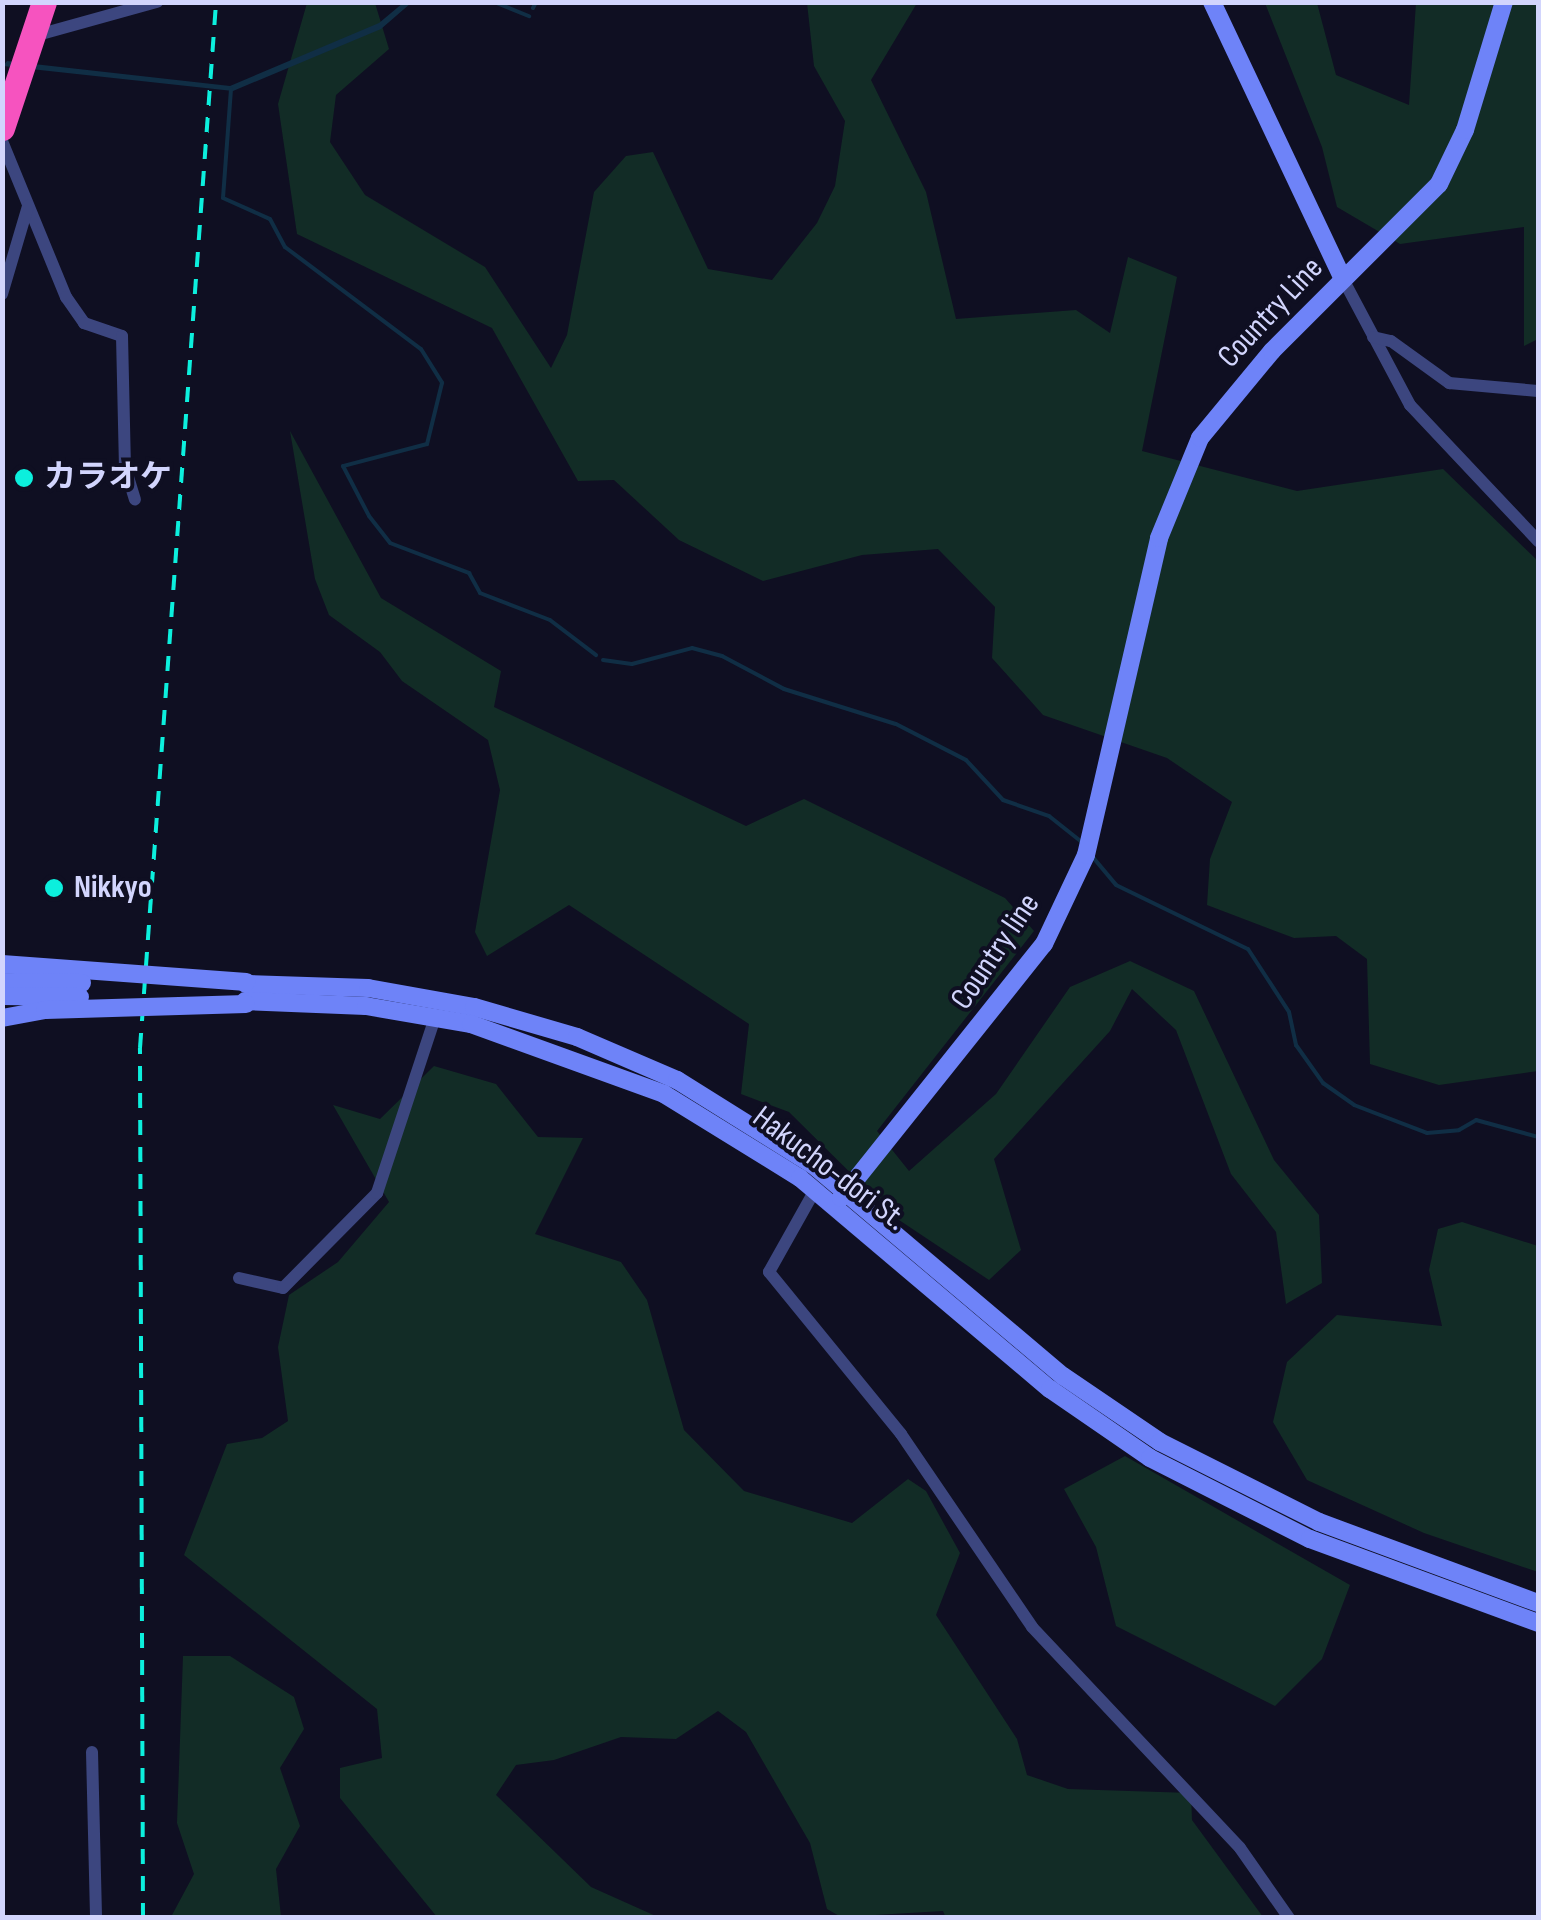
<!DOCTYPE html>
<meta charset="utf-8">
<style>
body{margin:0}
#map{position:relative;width:1541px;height:1920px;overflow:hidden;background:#0f0f22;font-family:"Sofia Sans Condensed","Noto Sans JP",sans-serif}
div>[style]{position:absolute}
.green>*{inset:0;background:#122c26}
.water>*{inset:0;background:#102e45}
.stream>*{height:4px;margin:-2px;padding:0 2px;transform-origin:2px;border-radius:2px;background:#102e45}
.street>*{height:12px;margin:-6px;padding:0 6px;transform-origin:6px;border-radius:6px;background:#3c467f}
.secondary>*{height:18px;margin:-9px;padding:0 9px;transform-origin:9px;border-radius:9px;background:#6e83f8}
.highway>*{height:25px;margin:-12.5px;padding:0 12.5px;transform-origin:12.5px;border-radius:12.5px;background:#f653bf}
.rail>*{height:4px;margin-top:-2px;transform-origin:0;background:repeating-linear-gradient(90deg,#0cefdd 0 15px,transparent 0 27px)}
.secondary-bridge>*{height:18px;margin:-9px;padding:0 9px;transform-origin:9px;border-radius:9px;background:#6e83f8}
.dots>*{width:28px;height:28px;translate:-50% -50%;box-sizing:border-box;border:5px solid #0f0f22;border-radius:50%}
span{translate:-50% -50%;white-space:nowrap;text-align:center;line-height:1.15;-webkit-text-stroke:8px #0f0f22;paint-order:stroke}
.street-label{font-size:32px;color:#d2d5fd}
.poi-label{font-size:32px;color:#d2d5fd;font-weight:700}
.left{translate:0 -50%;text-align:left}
.frame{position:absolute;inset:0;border:5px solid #d2d5fd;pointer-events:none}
</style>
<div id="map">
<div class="green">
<i style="clip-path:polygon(307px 3px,375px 3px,389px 49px,336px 95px,330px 142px,365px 195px,485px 267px,551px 368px,567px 335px,594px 192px,626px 156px,653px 152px,708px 269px,772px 280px,817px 223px,835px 186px,845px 121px,814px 66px,807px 3px,917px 3px,871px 80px,926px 192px,956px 319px,1076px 310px,1110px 333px,1128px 257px,1177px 277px,1142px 451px,1297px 491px,1443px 469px,1538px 561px,1538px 1071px,1439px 1085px,1370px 1064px,1367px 959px,1336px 936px,1294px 938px,1207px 905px,1210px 859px,1232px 802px,1167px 758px,1043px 715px,992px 658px,995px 607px,938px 549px,862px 555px,763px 581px,679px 540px,614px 480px,578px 481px,492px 328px,297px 234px,278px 104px)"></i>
<i style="clip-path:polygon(1265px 3px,1317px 3px,1336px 75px,1409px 105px,1416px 3px,1538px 3px,1538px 339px,1524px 346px,1524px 227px,1400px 244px,1337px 207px,1322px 147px)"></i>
<i style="clip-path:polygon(290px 431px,381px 598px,501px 671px,494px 707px,746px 826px,804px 799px,1005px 898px,1034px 931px,877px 1131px,909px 1171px,996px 1094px,1070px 987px,1130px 961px,1194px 991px,1274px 1160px,1319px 1215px,1322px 1283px,1286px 1304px,1276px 1232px,1231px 1174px,1176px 1030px,1132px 989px,1110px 1031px,994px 1159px,1021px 1250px,989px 1280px,896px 1218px,789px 1112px,741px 1094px,749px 1024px,569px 905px,487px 956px,475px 932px,500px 790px,488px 740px,402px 681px,380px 652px,329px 615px,315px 579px)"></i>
<i style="clip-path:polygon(434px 1066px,496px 1084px,538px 1137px,583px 1138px,535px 1234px,621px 1262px,647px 1300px,684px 1430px,744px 1491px,852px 1523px,908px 1479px,926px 1491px,960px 1553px,936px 1615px,1017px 1739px,1027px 1775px,1068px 1789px,1191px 1793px,1192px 1820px,1263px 1917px,946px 1918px,943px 1911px,841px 1917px,827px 1909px,810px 1843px,746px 1732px,718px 1711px,676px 1739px,621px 1737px,554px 1760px,516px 1765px,496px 1795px,591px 1887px,658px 1917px,437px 1917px,340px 1798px,340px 1768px,382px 1758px,377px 1709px,184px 1555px,227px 1444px,262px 1438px,288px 1421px,278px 1347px,289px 1295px,338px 1262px,389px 1202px,333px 1105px,380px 1119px)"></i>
<i style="clip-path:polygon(1462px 1222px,1538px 1246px,1538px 1572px,1424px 1533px,1307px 1480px,1273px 1422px,1287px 1362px,1337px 1315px,1442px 1326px,1429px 1270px,1438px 1229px)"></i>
<i style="clip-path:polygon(1125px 1456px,1350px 1585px,1322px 1659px,1275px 1706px,1116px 1626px,1096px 1547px,1064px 1489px)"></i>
<i style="clip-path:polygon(183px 1656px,230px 1656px,294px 1697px,304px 1729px,280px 1768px,300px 1826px,276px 1869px,281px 1917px,171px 1917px,194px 1874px,177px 1823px)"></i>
</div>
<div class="water">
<i style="clip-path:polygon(403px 3px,411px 3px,381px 29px,233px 91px,3px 66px,7px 61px,230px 86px,379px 23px)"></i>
</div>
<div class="stream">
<i style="left:494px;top:2px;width:38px;rotate:22deg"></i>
<i style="left:533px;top:8px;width:7px;rotate:-63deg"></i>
<i style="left:231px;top:89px;width:109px;rotate:94.2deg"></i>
<i style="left:223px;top:198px;width:51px;rotate:24.1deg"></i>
<i style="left:270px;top:219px;width:32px;rotate:62deg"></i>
<i style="left:285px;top:247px;width:170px;rotate:36.9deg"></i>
<i style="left:421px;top:349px;width:40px;rotate:58deg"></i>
<i style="left:442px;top:383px;width:63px;rotate:103.8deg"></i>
<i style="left:427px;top:444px;width:87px;rotate:165.3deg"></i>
<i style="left:343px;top:466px;width:56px;rotate:62.5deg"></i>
<i style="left:369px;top:516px;width:34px;rotate:52deg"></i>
<i style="left:390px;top:543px;width:85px;rotate:20.8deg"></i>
<i style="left:469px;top:573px;width:23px;rotate:61deg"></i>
<i style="left:480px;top:593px;width:75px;rotate:21.1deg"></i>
<i style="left:550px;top:620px;width:58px;rotate:37.3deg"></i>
<i style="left:603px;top:660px;width:29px;rotate:8deg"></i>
<i style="left:632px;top:664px;width:62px;rotate:-14.9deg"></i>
<i style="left:692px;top:648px;width:31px;rotate:15deg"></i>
<i style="left:722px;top:656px;width:70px;rotate:28deg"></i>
<i style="left:784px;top:689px;width:117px;rotate:17.4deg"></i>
<i style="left:896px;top:724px;width:79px;rotate:27.2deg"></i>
<i style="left:966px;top:760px;width:54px;rotate:47.2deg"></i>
<i style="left:1003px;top:800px;width:49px;rotate:19.2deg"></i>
<i style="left:1049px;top:816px;width:43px;rotate:38.5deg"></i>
<i style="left:1091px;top:855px;width:39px;rotate:50deg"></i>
<i style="left:1116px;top:885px;width:147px;rotate:25.9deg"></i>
<i style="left:1248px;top:949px;width:75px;rotate:56.9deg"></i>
<i style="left:1289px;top:1012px;width:34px;rotate:78deg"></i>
<i style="left:1296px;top:1045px;width:47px;rotate:54.6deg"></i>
<i style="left:1323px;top:1083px;width:38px;rotate:35deg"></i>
<i style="left:1354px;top:1105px;width:78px;rotate:21deg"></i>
<i style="left:1427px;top:1133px;width:32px;rotate:-5deg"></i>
<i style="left:1459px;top:1130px;width:20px;rotate:-30deg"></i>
<i style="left:1476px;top:1120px;width:64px;rotate:15.3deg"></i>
</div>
<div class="street">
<i style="left:34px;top:36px;width:128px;rotate:-15.5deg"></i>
<i style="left:2px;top:141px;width:169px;rotate:67.7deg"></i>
<i style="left:66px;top:297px;width:32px;rotate:55deg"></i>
<i style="left:84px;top:323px;width:40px;rotate:18.9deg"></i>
<i style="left:122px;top:336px;width:131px;rotate:88.7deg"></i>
<i style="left:125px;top:467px;width:34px;rotate:73deg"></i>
<i style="left:1343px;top:279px;width:143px;rotate:62deg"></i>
<i style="left:1410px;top:405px;width:187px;rotate:46.7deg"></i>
<i style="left:2px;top:294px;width:92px;rotate:-73.5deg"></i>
<i style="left:1373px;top:337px;width:18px;rotate:13deg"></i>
<i style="left:1391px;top:341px;width:72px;rotate:35.9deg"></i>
<i style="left:1449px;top:383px;width:89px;rotate:5.1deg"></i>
<i style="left:815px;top:1190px;width:94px;rotate:119.3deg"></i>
<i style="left:769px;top:1272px;width:209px;rotate:50.8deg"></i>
<i style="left:901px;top:1434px;width:233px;rotate:55.8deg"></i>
<i style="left:1032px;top:1627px;width:303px;rotate:46.7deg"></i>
<i style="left:1240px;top:1848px;width:85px;rotate:55deg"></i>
<i style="left:239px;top:1278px;width:45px;rotate:12.8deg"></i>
<i style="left:283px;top:1288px;width:134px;rotate:-45.3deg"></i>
<i style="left:377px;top:1193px;width:184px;rotate:-71.7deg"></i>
<i style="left:92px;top:1752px;width:166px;rotate:88.6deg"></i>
</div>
<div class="secondary">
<i style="left:1212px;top:2px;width:306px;rotate:64.7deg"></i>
<i style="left:246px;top:984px;width:122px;rotate:1.9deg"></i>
<i style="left:368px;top:988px;width:108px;rotate:10.2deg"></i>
<i style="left:474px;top:1007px;width:107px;rotate:16.2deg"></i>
<i style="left:577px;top:1037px;width:109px;rotate:23.3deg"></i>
<i style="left:677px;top:1080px;width:160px;rotate:32deg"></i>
<i style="left:813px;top:1165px;width:327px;rotate:40.2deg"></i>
<i style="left:1063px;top:1376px;width:117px;rotate:34.2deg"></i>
<i style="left:1160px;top:1442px;width:178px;rotate:26.7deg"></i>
<i style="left:1319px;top:1522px;width:233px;rotate:20.3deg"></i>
<i style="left:245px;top:1001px;width:121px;rotate:2.4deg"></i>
<i style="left:366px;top:1006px;width:107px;rotate:9.7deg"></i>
<i style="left:471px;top:1024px;width:205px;rotate:19.9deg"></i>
<i style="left:664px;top:1094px;width:160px;rotate:31.7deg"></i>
<i style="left:800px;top:1178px;width:327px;rotate:40.2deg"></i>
<i style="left:1050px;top:1389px;width:121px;rotate:34.6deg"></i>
<i style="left:1150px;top:1458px;width:179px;rotate:26.9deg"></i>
<i style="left:1310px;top:1539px;width:243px;rotate:20.2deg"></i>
<i style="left:841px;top:1198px;width:325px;rotate:-51.4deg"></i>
<i style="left:1044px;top:944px;width:98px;rotate:-64.7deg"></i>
<i style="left:1086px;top:855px;width:325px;rotate:-77deg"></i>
<i style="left:1159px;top:538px;width:108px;rotate:-67.7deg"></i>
<i style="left:1200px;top:438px;width:113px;rotate:-50.4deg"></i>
<i style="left:1272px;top:351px;width:236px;rotate:-45deg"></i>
<i style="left:1439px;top:184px;width:60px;rotate:-64.3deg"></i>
<i style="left:1465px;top:130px;width:134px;rotate:-73.1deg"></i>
</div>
<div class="highway">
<i style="left:2px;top:128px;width:133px;rotate:-71.6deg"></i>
</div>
<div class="rail">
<i style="left:143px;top:1918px;width:870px;rotate:-90.2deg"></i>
<i style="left:140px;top:1048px;width:1049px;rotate:-85.84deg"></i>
</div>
<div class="secondary-bridge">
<i style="left:2px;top:964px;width:245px;rotate:4.2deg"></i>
<i style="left:2px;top:982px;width:80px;rotate:0.7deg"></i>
<i style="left:2px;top:996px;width:78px;rotate:0.7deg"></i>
<i style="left:2px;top:1018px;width:44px;rotate:-10.5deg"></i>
<i style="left:45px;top:1010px;width:201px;rotate:-1.7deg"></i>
</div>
<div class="dots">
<i style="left:24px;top:478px;background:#0cefdd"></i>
<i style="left:54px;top:888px;background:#0cefdd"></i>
</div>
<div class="street-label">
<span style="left:1271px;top:313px;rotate:-47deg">Country Line</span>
<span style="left:996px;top:952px;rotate:-56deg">Country line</span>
<span style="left:829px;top:1169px;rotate:37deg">Hakucho-dori St.</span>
</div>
<div class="poi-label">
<span class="left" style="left:44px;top:478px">カラオケ</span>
<span class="left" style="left:74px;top:888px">Nikkyo</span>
</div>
<div class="frame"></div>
</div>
